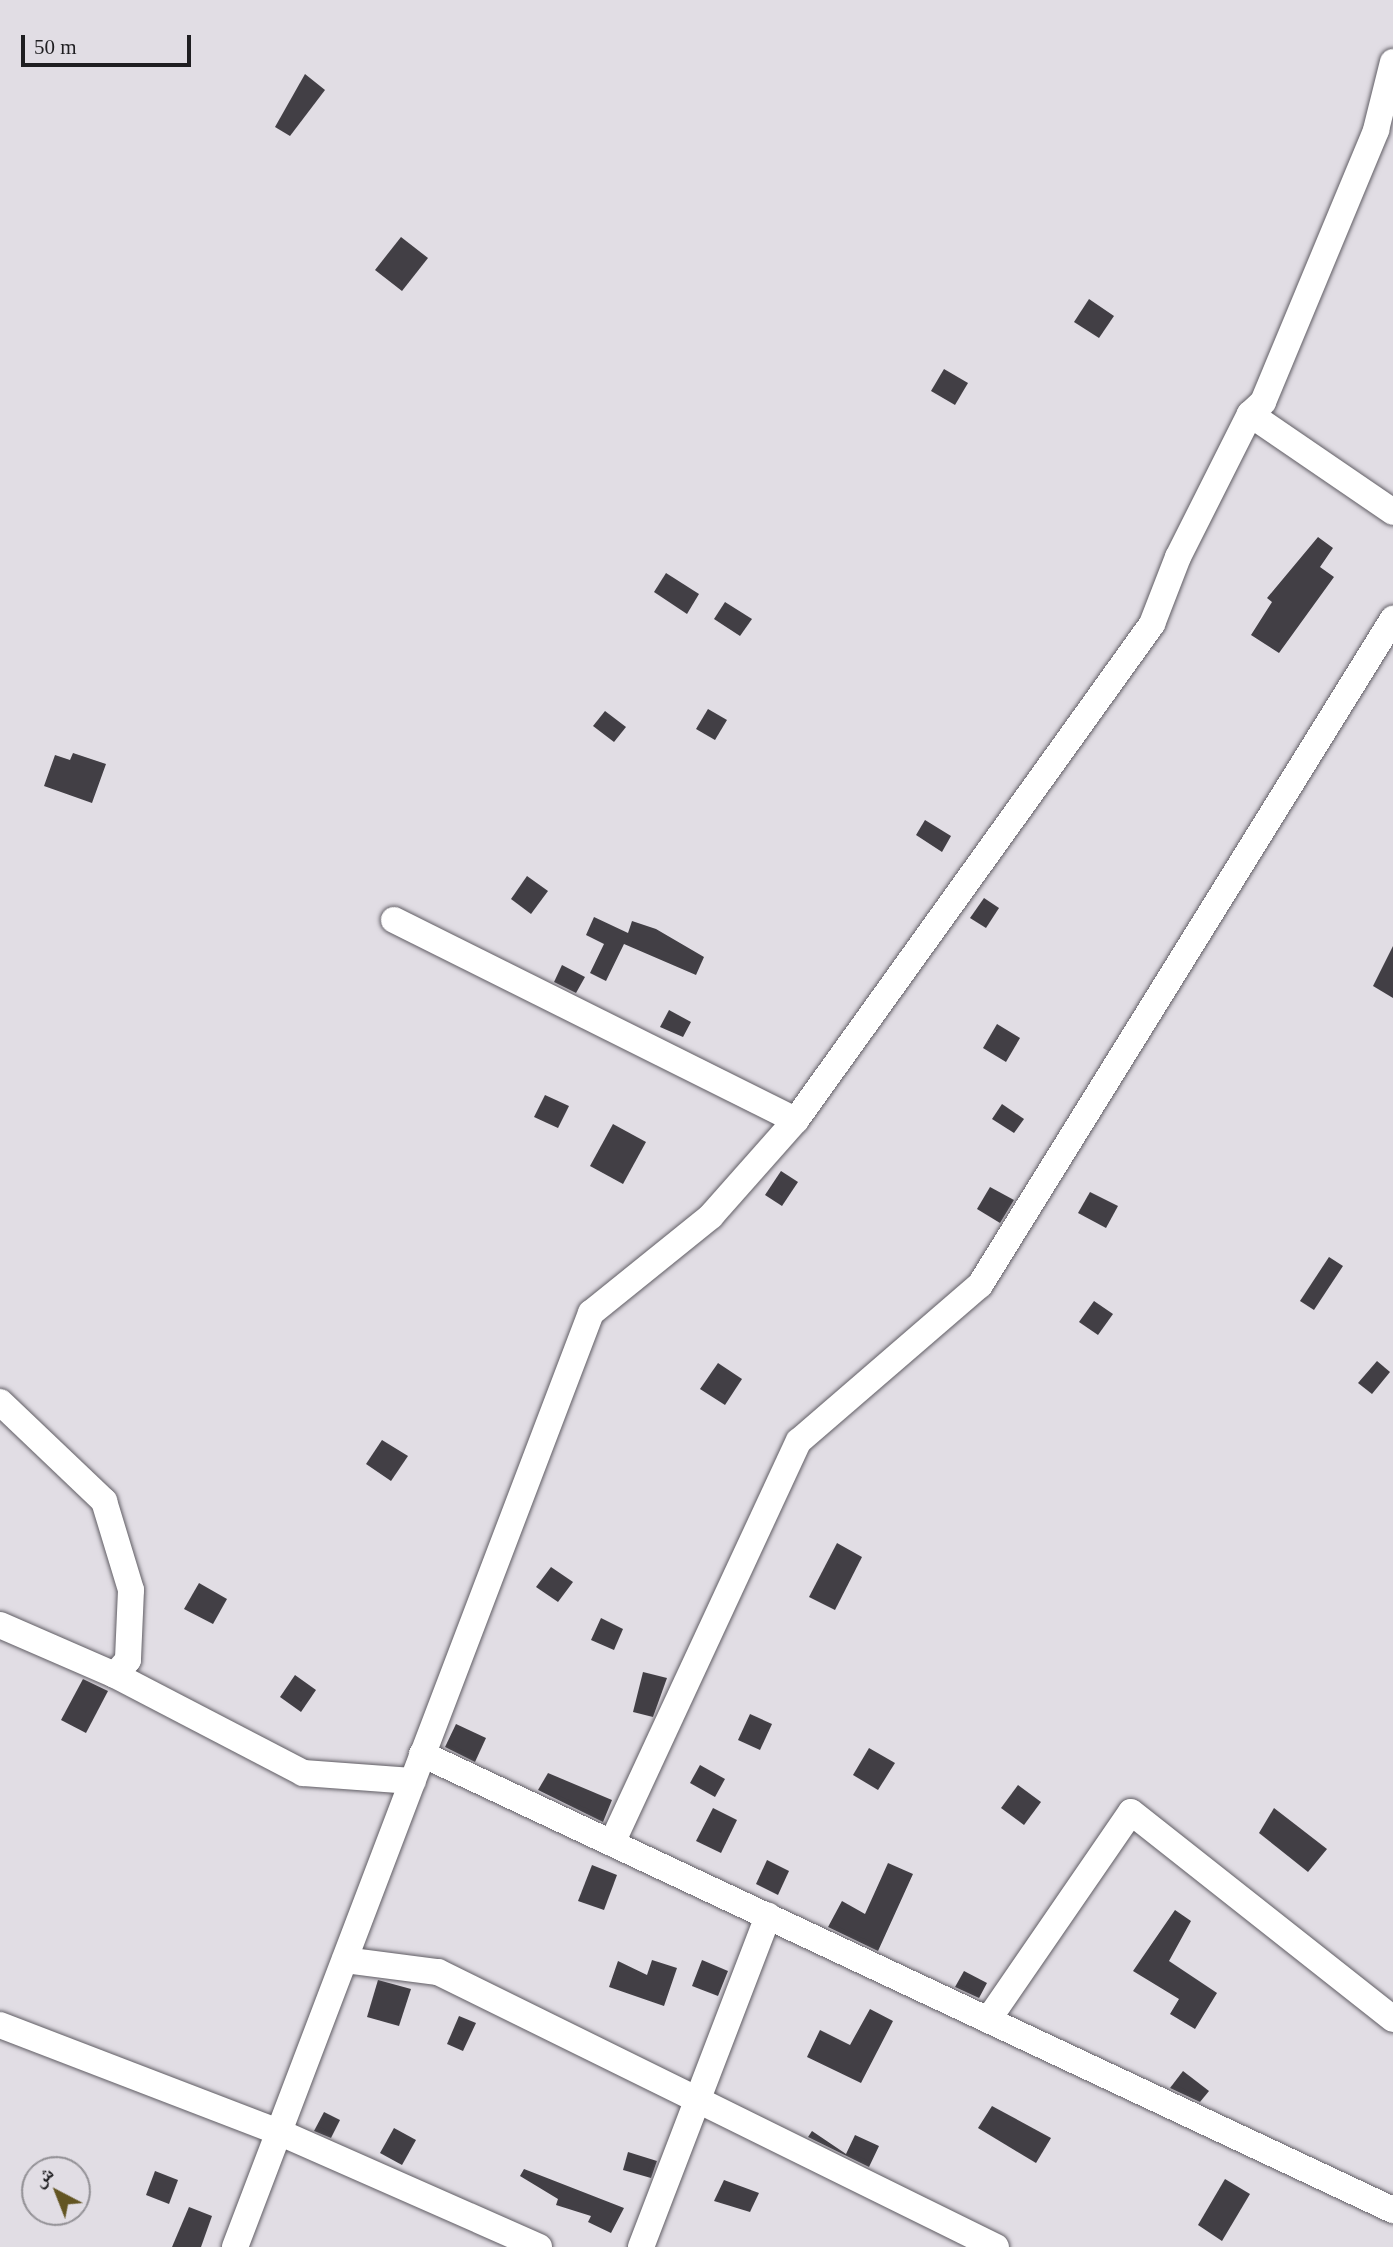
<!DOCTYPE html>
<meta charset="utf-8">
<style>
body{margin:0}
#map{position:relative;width:1393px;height:2247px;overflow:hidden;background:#e1dde4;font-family:"Times New Roman","Noto Naskh Arabic",serif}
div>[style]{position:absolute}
.building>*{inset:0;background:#423f45}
.roads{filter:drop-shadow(0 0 2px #605d64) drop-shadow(0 0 2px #605d64)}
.minor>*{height:26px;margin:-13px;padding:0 13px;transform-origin:13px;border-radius:13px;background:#fff}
span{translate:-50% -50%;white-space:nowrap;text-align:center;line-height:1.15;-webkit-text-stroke:7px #e1dde4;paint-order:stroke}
.north{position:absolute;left:21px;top:2156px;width:70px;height:70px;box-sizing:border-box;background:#e1dde4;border:2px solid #939196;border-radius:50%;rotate:318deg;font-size:19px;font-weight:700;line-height:28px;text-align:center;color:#1f1e21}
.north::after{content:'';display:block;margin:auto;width:24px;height:32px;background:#635522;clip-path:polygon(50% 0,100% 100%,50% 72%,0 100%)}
.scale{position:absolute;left:21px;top:35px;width:170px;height:32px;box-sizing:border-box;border:4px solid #1f1e21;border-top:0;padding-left:9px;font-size:21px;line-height:24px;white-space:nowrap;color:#1f1e21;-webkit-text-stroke:5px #e1dde4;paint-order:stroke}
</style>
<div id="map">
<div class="building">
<i style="clip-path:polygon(305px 74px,325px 90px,290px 136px,275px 127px)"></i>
<i style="clip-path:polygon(401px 237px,428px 258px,402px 291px,375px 270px)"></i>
<i style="clip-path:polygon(1089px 299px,1114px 316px,1099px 338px,1074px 322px)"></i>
<i style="clip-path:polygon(944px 369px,968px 383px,955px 405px,931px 391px)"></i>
<i style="clip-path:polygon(1318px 537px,1333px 548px,1320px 567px,1334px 577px,1279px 653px,1251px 635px,1272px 602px,1267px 598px)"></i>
<i style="clip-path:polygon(666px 573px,699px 594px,687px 614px,654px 592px)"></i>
<i style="clip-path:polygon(725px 602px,752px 619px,740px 636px,714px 619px)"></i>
<i style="clip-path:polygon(708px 709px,727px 720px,715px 740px,696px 729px)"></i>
<i style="clip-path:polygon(605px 711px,626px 727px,614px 742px,593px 726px)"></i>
<i style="clip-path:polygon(73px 753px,106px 764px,92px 803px,44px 786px,55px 755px,70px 760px)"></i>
<i style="clip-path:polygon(925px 820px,951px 836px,942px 852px,916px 835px)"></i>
<i style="clip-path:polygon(527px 876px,548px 891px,531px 914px,511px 899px)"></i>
<i style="clip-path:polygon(984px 898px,999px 908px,986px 928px,970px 918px)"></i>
<i style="clip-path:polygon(594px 917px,628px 933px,632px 921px,656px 929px,704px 957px,696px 975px,624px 944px,606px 981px,590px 973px,604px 944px,586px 935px)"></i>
<i style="clip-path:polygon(1393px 946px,1393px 998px,1373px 986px)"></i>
<i style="clip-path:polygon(562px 965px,585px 977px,576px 993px,554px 982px)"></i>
<i style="clip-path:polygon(669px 1010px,691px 1022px,683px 1037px,660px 1027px)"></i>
<i style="clip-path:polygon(997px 1024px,1020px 1038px,1006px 1062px,983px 1048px)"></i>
<i style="clip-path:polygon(545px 1095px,569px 1106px,558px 1128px,534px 1117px)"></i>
<i style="clip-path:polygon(1002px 1104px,1024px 1119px,1014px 1133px,992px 1119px)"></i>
<i style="clip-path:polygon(613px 1124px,646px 1142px,623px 1184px,590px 1166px)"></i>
<i style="clip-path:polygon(781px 1171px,798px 1182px,782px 1206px,765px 1195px)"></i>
<i style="clip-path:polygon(990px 1187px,1014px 1200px,1000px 1223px,977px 1209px)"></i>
<i style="clip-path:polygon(1090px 1192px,1118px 1206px,1106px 1228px,1078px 1213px)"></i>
<i style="clip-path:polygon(1329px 1257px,1343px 1266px,1314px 1310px,1300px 1301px)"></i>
<i style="clip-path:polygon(1094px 1301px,1113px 1314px,1098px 1335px,1079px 1322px)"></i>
<i style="clip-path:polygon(1377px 1361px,1390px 1372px,1372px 1394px,1358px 1383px)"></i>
<i style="clip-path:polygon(718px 1363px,742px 1379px,725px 1405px,700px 1389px)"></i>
<i style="clip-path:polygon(382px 1440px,408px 1456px,391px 1481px,366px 1464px)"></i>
<i style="clip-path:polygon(837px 1543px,862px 1557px,835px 1610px,809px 1597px)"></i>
<i style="clip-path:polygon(551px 1567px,573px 1582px,558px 1602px,536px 1587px)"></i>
<i style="clip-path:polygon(199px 1583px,227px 1599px,213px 1624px,184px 1609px)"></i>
<i style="clip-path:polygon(601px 1618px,623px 1629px,614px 1650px,591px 1640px)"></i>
<i style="clip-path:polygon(643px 1672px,667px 1678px,653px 1717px,633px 1712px)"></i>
<i style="clip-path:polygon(295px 1675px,316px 1690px,301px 1712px,280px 1697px)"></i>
<i style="clip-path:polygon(83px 1679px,108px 1691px,86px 1733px,61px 1720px)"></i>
<i style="clip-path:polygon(750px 1714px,772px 1724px,760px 1750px,738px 1740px)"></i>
<i style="clip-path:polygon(456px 1724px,486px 1738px,475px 1762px,445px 1747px)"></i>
<i style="clip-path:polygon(869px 1748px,895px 1763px,878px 1790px,853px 1775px)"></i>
<i style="clip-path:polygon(700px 1765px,725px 1779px,715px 1797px,690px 1783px)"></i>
<i style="clip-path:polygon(548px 1773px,612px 1800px,603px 1822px,538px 1790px)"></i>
<i style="clip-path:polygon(1018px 1785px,1041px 1802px,1024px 1825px,1001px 1808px)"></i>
<i style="clip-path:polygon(713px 1808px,737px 1820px,721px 1853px,696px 1841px)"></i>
<i style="clip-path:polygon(1274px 1808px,1327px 1849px,1308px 1872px,1259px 1833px)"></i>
<i style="clip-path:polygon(767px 1860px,789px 1871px,778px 1895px,756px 1884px)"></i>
<i style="clip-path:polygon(888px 1863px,913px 1874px,878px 1951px,828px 1927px,842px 1901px,865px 1914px)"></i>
<i style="clip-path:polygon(592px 1865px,617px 1875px,604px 1910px,578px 1901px)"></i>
<i style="clip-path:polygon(1175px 1910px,1191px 1921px,1169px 1961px,1217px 1993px,1195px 2029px,1170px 2014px,1179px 1999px,1133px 1971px)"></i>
<i style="clip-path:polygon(652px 1960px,677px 1968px,664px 2006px,609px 1987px,618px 1961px,647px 1975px)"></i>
<i style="clip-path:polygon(702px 1960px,728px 1971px,718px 1996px,692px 1986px)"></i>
<i style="clip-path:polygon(964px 1971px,987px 1983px,979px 1998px,955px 1987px)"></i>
<i style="clip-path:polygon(378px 1980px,411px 1989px,399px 2026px,367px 2017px)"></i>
<i style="clip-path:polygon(870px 2009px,893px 2021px,861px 2083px,807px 2057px,820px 2030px,850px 2045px)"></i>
<i style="clip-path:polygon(459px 2016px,476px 2023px,463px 2051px,447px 2044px)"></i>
<i style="clip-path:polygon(1183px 2071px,1209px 2091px,1200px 2102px,1170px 2088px)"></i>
<i style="clip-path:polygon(992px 2106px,1051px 2138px,1036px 2163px,978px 2128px)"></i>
<i style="clip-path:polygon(324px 2112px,340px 2120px,331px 2138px,314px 2131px)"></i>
<i style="clip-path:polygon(394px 2128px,416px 2140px,402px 2165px,380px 2153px)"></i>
<i style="clip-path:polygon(812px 2131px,846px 2154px,855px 2135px,879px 2146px,869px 2167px,808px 2137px)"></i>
<i style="clip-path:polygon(628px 2152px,657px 2161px,651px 2178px,623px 2170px)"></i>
<i style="clip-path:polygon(524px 2169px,624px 2208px,611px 2233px,588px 2222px,591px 2216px,556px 2205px,558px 2199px,520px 2176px)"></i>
<i style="clip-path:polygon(155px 2171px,178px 2180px,169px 2204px,146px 2195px)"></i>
<i style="clip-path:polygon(1225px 2179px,1250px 2194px,1222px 2241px,1198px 2225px)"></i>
<i style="clip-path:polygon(724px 2180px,759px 2193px,750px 2212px,714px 2201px)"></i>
<i style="clip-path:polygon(189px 2207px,212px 2216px,201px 2247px,172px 2247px)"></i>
</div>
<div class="roads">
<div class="minor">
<i style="left:1250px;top:414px;width:173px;rotate:34.4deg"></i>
<i style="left:394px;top:920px;width:449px;rotate:26.5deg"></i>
<i style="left:0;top:1402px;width:144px;rotate:43.6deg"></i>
<i style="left:104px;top:1501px;width:93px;rotate:73.1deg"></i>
<i style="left:131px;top:1590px;width:70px;rotate:92.5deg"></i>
<i style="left:128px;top:1660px;width:20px;rotate:131deg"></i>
<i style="left:0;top:1625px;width:125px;rotate:23.5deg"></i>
<i style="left:115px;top:1675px;width:212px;rotate:27.5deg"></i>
<i style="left:303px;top:1773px;width:110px;rotate:4.2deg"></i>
<i style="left:422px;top:1754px;width:1073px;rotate:25.16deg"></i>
<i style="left:612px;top:1843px;width:443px;rotate:-65.1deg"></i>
<i style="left:799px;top:1441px;width:239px;rotate:-40.8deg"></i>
<i style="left:980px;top:1285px;width:784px;rotate:-58.2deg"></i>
<i style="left:345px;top:1960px;width:94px;rotate:7.4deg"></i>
<i style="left:438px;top:1972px;width:622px;rotate:26.24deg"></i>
<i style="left:988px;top:2020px;width:252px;rotate:-55.5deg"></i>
<i style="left:1131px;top:1812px;width:334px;rotate:38.3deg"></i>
<i style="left:0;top:2025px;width:301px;rotate:21deg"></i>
<i style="left:281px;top:2133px;width:282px;rotate:23.8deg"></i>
<i style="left:235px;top:2247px;width:1000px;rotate:-69.14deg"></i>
<i style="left:591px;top:1313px;width:154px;rotate:-38.9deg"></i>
<i style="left:711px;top:1216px;width:128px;rotate:-48.5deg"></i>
<i style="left:796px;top:1120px;width:611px;rotate:-54.33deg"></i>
<i style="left:1152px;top:624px;width:72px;rotate:-68.8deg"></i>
<i style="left:1178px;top:557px;width:160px;rotate:-63.3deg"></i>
<i style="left:1250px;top:414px;width:18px;rotate:-43deg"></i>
<i style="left:1263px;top:402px;width:295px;rotate:-67.4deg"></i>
<i style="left:1376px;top:130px;width:70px;rotate:-76deg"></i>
<i style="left:641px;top:2247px;width:355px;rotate:-69deg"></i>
</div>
</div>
<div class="north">ش</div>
<div class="scale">50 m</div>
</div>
